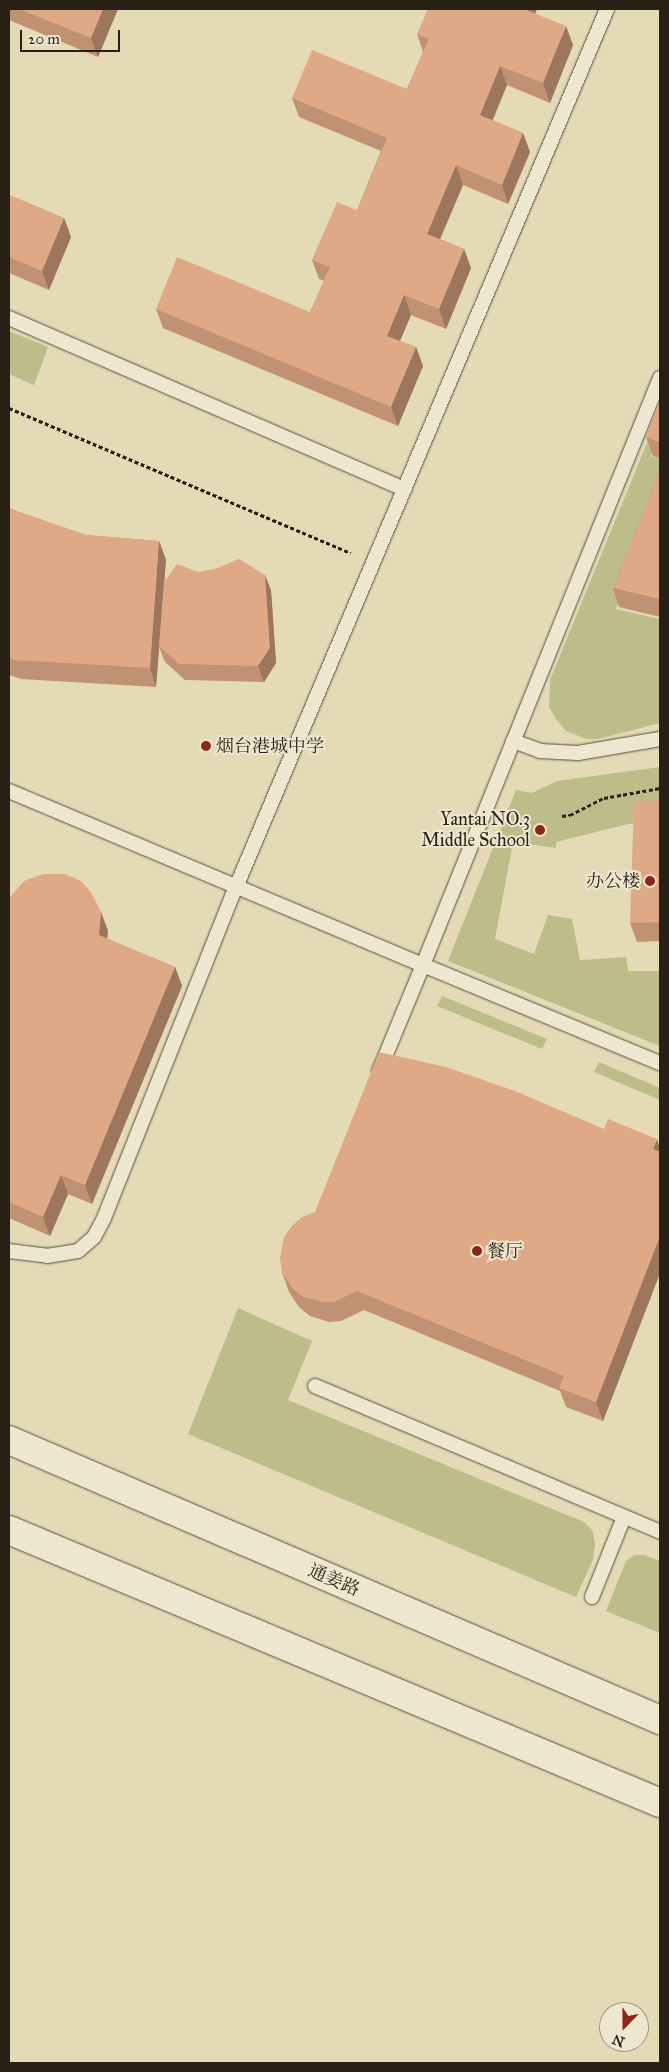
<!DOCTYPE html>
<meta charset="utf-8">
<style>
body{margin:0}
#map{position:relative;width:669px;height:2072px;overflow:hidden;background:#e4dab6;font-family:"IM FELL Great Primer","Noto Serif SC",serif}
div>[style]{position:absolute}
.green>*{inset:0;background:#bcbd88}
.path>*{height:3px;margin-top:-1.5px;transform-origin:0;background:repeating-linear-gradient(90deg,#281f15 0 4px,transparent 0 6.5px)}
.roads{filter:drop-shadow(0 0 1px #574e3d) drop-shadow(0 0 1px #574e3d)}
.lane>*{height:14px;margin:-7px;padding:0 7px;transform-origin:7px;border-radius:7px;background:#ede7d0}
.secondary>*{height:28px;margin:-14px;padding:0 14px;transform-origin:14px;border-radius:14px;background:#ede7d0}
.wall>*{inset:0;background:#c09172}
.shaded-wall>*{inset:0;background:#9c765d}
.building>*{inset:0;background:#dfa985}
.dots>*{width:14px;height:14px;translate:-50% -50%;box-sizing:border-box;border:2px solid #ede7d0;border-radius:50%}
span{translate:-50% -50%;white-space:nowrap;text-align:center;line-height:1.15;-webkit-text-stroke:4px #ede7d0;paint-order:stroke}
.poi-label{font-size:18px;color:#281f15}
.left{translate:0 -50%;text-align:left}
.right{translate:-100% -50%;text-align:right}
.street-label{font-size:18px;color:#281f15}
.frame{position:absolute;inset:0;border:10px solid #281f15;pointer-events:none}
.north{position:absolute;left:599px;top:2002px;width:50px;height:50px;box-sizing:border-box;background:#ede7d0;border:1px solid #9e9785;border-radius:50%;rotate:202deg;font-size:14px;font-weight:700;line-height:20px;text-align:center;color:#281f15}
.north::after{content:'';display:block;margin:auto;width:18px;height:22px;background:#8f2418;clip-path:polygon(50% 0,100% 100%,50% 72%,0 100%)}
.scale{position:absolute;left:20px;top:30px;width:100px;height:22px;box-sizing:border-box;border:2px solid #281f15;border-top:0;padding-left:6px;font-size:15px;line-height:18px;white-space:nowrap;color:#281f15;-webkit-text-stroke:4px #ede7d0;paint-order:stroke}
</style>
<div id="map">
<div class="green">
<i style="clip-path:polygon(9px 331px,48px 347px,34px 385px,9px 374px)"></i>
<i style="clip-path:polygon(660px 411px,660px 433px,651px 456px,660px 460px,660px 501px,616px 609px,660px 619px,660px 723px,598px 739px,586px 739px,566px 731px,556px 719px,549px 707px,550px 680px)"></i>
<i style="clip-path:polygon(660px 767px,660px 820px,628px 824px,556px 842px,556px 848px,513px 842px,495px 939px,534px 954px,548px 915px,572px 919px,580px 960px,626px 957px,628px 971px,660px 971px,660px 1046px,448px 961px,516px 790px,532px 793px,557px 781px)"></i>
<i style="clip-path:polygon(442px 996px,547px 1039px,542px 1049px,437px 1006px)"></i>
<i style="clip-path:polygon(599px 1062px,660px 1088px,660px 1100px,594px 1072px)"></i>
<i style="clip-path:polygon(238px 1308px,312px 1341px,288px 1400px,584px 1522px,593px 1531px,595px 1544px,593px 1560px,576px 1597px,188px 1434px)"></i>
<i style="clip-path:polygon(634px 1555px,645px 1555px,660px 1561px,660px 1633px,606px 1611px,626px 1561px)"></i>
</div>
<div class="path">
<i style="left:9px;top:408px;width:371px;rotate:23deg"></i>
<i style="left:562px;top:816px;width:8px;rotate:-7deg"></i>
<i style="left:570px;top:815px;width:38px;rotate:-27deg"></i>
<i style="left:604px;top:798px;width:57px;rotate:-10.1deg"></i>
</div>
<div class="roads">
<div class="lane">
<i style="left:9px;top:318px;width:431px;rotate:23.4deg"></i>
<i style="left:660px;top:378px;width:633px;rotate:111.99deg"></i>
<i style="left:423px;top:965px;width:256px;rotate:22.5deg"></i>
<i style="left:513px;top:741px;width:29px;rotate:20deg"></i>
<i style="left:540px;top:751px;width:38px;rotate:3deg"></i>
<i style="left:578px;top:753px;width:83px;rotate:-9.7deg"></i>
<i style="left:9px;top:791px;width:449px;rotate:22.8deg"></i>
<i style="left:423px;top:965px;width:115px;rotate:112.5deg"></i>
<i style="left:9px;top:1251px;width:38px;rotate:7deg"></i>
<i style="left:47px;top:1256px;width:31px;rotate:-9deg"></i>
<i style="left:78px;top:1251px;width:21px;rotate:-41deg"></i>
<i style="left:94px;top:1237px;width:21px;rotate:-62deg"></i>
<i style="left:104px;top:1218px;width:356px;rotate:-68.3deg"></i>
<i style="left:236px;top:887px;width:953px;rotate:-67.09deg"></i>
<i style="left:315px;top:1386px;width:375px;rotate:22.9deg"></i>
<i style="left:592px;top:1597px;width:86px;rotate:-68.2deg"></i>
</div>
<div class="secondary">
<i style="left:9px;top:1440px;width:709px;rotate:23.27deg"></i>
<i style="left:9px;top:1530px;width:706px;rotate:22.75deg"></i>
</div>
</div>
<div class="wall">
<i style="clip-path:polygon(9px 9px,118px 9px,98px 57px,9px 20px)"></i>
<i style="clip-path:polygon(537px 9px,535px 13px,573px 45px,550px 103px,507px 85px,492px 120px,523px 133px,530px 152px,508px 204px,463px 185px,440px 239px,464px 249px,471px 268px,446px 329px,411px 315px,400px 341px,416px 347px,423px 366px,398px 426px,163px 328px,156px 309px,310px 312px,324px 281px,319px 279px,312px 260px,357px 210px,381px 151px,299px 117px,292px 98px,407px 89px,423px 52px,417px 34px)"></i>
<i style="clip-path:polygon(9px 195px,64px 218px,71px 237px,49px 290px,9px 273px)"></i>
<i style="clip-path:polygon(660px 401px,660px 459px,653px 456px,646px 437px)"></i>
<i style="clip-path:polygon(660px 470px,660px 617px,619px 607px,613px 588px)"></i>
<i style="clip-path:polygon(9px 508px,22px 513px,86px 535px,159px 541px,166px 560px,164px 582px,198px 572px,271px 590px,276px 663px,264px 682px,185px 680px,165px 662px,159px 647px,156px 687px,21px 679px,9px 675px)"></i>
<i style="clip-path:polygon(660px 800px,660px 941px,637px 942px,630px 923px)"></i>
<i style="clip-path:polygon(9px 897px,101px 912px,108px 931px,107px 939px,175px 967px,182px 986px,92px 1204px,68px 1194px,50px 1236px,9px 1218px)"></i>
<i style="clip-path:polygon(604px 1129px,660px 1148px,660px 1273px,603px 1421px,566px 1407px,560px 1391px,364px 1310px,341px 1321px,329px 1322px,310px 1316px,299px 1307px,289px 1292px,282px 1272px)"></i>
</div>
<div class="shaded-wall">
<i style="clip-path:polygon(103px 9px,118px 9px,98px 57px,91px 38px)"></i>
<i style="clip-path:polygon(523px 9px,537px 9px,529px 27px)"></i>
<i style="clip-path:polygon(566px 26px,573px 45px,550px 103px,543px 83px)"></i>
<i style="clip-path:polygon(500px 66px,507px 85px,487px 134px,480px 115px)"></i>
<i style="clip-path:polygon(523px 133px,530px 152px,508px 204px,502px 185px)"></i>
<i style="clip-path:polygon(456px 165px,463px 185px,434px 253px,427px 234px)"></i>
<i style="clip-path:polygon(64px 218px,71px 237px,49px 290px,42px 271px)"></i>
<i style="clip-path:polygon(464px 249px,471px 268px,446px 329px,439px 309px)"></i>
<i style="clip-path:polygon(404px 295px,411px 315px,394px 355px,387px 336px)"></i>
<i style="clip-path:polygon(416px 347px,423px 366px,398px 426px,391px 407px)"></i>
<i style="clip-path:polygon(159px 541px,166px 560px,156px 687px,150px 668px)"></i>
<i style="clip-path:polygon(265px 575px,271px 590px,276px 663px,264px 682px,258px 666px)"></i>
<i style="clip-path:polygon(101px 912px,108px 931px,105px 955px,99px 935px)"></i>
<i style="clip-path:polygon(175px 967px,182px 986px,92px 1204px,85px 1185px)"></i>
<i style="clip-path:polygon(657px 1139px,660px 1148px,660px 1167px,653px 1149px)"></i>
<i style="clip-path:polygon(61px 1175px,68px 1194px,50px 1236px,43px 1217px)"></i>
<i style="clip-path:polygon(660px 1236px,660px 1273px,603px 1421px,596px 1402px)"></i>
</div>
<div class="building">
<i style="clip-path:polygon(19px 9px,103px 9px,91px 38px)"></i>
<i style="clip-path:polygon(428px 9px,524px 9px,566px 26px,543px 83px,500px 66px,480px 115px,523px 133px,502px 185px,456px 165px,427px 234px,464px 249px,439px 309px,404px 295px,387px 336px,416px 347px,391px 407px,156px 309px,177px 257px,310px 312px,330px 267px,312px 260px,337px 202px,357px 210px,387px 138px,292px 98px,312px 50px,407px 89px,429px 39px,417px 34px)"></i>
<i style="clip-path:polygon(9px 195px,64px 218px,42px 271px,9px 257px)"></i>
<i style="clip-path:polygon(660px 401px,660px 442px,646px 437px)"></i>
<i style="clip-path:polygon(660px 470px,660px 599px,613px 588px)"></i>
<i style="clip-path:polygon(9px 508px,22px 513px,86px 535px,159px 541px,150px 668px,14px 660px,9px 658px)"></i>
<i style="clip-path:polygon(239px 559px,265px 575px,270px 648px,258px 666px,179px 664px,159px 646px,164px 582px,177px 564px,198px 572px,215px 569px)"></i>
<i style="clip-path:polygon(660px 800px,660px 922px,630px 923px,634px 802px)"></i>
<i style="clip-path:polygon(43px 874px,65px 874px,81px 881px,91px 892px,101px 912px,99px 935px,175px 967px,85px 1185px,61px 1175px,43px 1217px,9px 1202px,9px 897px,10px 897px,24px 881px)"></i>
<i style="clip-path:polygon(379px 1052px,446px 1067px,515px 1091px,604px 1129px,608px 1119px,657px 1139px,653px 1149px,660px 1152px,660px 1236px,596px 1402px,559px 1388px,564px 1376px,357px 1291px,334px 1302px,323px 1302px,303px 1297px,292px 1288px,282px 1272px,280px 1258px,284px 1237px,292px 1226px,302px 1217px,315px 1212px)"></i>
</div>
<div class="dots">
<i style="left:206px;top:746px;background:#8f2418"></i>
<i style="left:540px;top:830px;background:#8f2418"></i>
<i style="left:650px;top:881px;background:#8f2418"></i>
<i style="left:477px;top:1251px;background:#8f2418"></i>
</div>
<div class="poi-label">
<span class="left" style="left:216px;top:746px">烟台港城中学</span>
<span class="right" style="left:530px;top:830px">Yantai NO.3<br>Middle School</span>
<span class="right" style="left:640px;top:881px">办公楼</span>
<span class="left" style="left:487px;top:1251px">餐厅</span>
</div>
<div class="street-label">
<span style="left:334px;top:1580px;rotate:23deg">通姜路</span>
</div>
<div class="frame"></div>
<div class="north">N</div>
<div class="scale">20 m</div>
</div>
